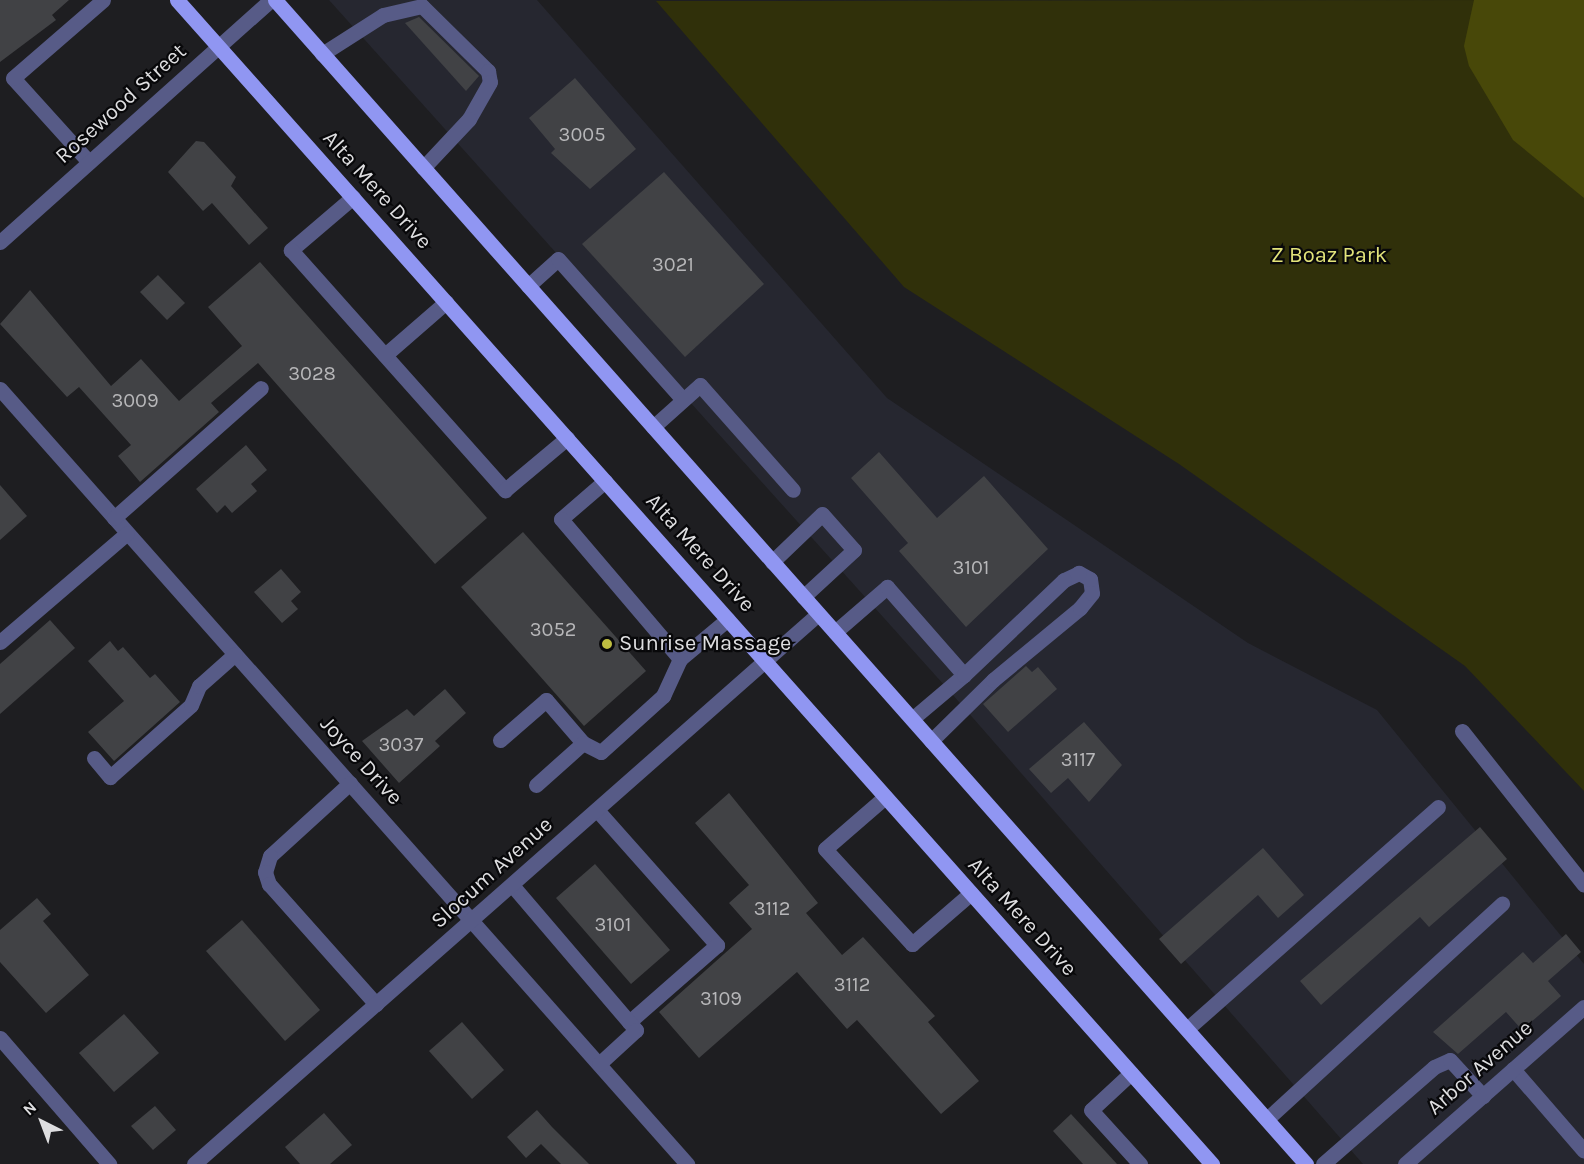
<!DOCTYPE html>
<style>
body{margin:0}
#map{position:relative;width:1584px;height:1164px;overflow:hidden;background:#1e1e21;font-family:Karla,sans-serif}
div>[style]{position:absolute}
.built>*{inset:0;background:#262730}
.green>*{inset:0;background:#30300a}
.water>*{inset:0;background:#484809}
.building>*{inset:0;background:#414245}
.minor>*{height:15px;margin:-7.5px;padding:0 7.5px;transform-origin:7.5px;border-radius:7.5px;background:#575b87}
.major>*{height:15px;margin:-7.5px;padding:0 7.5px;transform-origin:7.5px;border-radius:7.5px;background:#9096f2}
.dots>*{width:16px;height:16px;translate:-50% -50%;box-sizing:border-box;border:3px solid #08080a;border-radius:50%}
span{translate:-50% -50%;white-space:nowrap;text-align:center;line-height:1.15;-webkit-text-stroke:4.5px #08080a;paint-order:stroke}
.number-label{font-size:20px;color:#b7b7b9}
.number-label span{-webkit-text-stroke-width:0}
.street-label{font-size:22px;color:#dedee0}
.park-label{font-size:22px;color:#e2e37a}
.poi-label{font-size:22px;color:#dedee0}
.left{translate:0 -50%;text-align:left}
.north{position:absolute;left:12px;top:1092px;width:60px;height:60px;-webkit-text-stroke:4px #08080a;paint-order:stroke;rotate:318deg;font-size:16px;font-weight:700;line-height:24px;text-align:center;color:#dedee0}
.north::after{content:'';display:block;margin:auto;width:21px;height:27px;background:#dedee0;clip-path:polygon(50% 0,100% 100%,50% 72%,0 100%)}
</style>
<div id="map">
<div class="built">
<i style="clip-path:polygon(329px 0,537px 0,887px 398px,1248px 643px,1377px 710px,1584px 964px,1584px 1164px,1363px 1164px,945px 686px)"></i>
</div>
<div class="green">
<i style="clip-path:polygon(1584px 0,1584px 791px,1465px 666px,1179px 464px,904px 287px,656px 1px)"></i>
</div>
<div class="water">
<i style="clip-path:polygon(1474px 0,1584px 0,1584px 198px,1513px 140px,1469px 66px,1464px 46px)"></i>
</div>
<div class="building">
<i style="clip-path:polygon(0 0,69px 0,52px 15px,56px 20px,0 62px)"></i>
<i style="clip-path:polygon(419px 17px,479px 76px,466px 91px,405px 23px)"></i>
<i style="clip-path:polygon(575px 78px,636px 149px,590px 189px,551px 153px,555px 149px,529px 118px)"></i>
<i style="clip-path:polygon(196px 141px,204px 142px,236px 177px,231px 186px,268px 228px,249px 245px,212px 203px,203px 211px,168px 172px)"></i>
<i style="clip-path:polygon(664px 172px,764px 284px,685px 357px,582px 244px)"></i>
<i style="clip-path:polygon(260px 262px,487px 518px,435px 564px,258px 363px,211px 403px,219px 412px,140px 482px,118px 456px,131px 445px,79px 387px,67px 397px,0 324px,30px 290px,111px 386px,141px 359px,179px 401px,242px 346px,208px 307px)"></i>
<i style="clip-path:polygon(158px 275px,185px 303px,167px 320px,140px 292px)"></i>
<i style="clip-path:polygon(246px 445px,267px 470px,251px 484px,257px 491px,232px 513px,225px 505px,217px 513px,196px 489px)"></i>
<i style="clip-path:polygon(879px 452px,937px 518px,984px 476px,1048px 549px,966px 627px,899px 551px,908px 543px,851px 478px)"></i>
<i style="clip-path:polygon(0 485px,27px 516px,0 540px)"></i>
<i style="clip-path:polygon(523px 532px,646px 671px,584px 726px,461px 587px)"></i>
<i style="clip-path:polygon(281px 569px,301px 592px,291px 601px,298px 609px,282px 623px,254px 592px)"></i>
<i style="clip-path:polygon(50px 620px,75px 648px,0 714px,0 664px)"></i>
<i style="clip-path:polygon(110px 641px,118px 651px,123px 647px,150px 678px,155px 674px,180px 702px,114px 761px,88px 732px,124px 701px,88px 661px)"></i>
<i style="clip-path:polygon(1026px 666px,1032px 672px,1038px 667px,1057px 689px,1008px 732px,983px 704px)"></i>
<i style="clip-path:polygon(445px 689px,466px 713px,435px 741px,440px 746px,399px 783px,362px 741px,407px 709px,414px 716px)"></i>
<i style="clip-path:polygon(1084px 722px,1122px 765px,1089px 802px,1068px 778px,1051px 793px,1029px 769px)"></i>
<i style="clip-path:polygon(729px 793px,818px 903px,806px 913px,842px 955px,863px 937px,935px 1016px,928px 1022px,979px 1081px,941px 1114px,857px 1020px,847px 1029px,797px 972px,699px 1058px,659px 1012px,752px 929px,729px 903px,749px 885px,695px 823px)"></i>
<i style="clip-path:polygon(1480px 827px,1507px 859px,1429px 927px,1420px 917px,1321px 1005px,1300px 981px)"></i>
<i style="clip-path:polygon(1263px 848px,1304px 895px,1278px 918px,1258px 895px,1181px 964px,1159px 939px)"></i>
<i style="clip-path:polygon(595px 864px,670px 950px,631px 984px,556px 898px)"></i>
<i style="clip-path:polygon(37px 898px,51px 914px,43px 921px,89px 975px,46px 1013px,0 962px,0 930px)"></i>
<i style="clip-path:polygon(242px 920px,320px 1010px,285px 1041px,206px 951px)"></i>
<i style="clip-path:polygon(1566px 934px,1581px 952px,1548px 981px,1561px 996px,1522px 1030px,1506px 1012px,1458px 1054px,1433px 1032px,1523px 952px,1533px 963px)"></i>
<i style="clip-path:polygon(124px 1014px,159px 1053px,114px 1092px,79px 1053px)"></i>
<i style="clip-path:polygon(462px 1022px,504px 1070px,472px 1099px,429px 1051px)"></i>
<i style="clip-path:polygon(155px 1106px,176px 1130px,153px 1150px,131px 1126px)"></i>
<i style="clip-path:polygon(537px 1110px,552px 1127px,589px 1164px,561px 1164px,541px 1144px,526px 1158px,507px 1137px)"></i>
<i style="clip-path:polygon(324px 1113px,352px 1145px,330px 1164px,300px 1164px,285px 1147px)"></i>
<i style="clip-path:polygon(1071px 1114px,1117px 1164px,1083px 1164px,1053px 1131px)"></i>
</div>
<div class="minor">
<i style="left:322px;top:54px;width:72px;rotate:-32.6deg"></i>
<i style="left:383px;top:15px;width:40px;rotate:-13deg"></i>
<i style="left:422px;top:6px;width:93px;rotate:44.6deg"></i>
<i style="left:488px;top:71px;width:11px;rotate:80deg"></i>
<i style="left:490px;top:82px;width:43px;rotate:119.6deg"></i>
<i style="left:469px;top:119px;width:67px;rotate:133.2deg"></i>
<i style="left:89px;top:162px;width:113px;rotate:-132.1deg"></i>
<i style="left:13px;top:78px;width:119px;rotate:-40.9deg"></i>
<i style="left:353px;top:197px;width:82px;rotate:139.5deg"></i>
<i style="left:291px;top:250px;width:322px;rotate:48.3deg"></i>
<i style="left:505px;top:490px;width:81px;rotate:-40deg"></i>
<i style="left:0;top:242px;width:363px;rotate:-41.8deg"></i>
<i style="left:528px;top:286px;width:40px;rotate:-42deg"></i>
<i style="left:558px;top:259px;width:188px;rotate:48.4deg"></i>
<i style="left:385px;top:355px;width:81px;rotate:-41deg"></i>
<i style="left:0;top:389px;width:1036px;rotate:48.44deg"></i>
<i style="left:653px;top:427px;width:63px;rotate:-41.8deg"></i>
<i style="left:700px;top:385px;width:140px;rotate:48.5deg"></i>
<i style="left:605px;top:481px;width:58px;rotate:139.2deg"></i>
<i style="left:561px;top:519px;width:184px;rotate:49.6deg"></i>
<i style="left:680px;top:659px;width:62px;rotate:-39.8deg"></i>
<i style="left:114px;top:518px;width:196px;rotate:-41.5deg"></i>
<i style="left:772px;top:562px;width:69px;rotate:-43.8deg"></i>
<i style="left:822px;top:514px;width:48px;rotate:48.4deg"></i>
<i style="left:854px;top:550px;width:69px;rotate:137.3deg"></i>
<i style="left:835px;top:632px;width:69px;rotate:-40.9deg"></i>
<i style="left:887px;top:587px;width:117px;rotate:48.8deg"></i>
<i style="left:964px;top:675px;width:68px;rotate:139.8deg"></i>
<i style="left:0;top:642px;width:167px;rotate:-40.6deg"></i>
<i style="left:1462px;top:731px;width:196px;rotate:51.6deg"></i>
<i style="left:500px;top:740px;width:61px;rotate:-41deg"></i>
<i style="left:546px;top:700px;width:57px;rotate:49.3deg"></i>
<i style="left:583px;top:743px;width:20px;rotate:27deg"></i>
<i style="left:601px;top:752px;width:84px;rotate:-42.1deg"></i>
<i style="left:663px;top:696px;width:41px;rotate:-65.3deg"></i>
<i style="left:931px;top:741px;width:87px;rotate:-44.5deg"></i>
<i style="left:993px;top:680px;width:113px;rotate:-39.6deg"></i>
<i style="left:1080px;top:608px;width:19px;rotate:-51deg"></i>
<i style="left:1092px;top:593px;width:14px;rotate:-98deg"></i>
<i style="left:1090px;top:579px;width:13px;rotate:-151deg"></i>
<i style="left:1079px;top:573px;width:17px;rotate:155deg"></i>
<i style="left:1064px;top:580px;width:138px;rotate:136.5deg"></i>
<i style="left:94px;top:758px;width:25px;rotate:50deg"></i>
<i style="left:110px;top:777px;width:108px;rotate:-41.6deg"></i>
<i style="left:191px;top:705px;width:21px;rotate:-67deg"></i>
<i style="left:199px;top:686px;width:48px;rotate:-41.6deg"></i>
<i style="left:350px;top:783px;width:108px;rotate:137.6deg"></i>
<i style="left:270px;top:856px;width:17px;rotate:107deg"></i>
<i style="left:265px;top:872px;width:13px;rotate:72deg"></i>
<i style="left:269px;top:884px;width:161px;rotate:48.3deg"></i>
<i style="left:536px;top:785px;width:63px;rotate:-41.8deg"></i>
<i style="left:885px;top:797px;width:79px;rotate:139.1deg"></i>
<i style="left:825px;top:849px;width:129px;rotate:47.5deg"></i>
<i style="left:912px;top:944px;width:78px;rotate:-40.8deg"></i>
<i style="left:597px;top:810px;width:181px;rotate:48.4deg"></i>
<i style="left:717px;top:945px;width:117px;rotate:138.8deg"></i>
<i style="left:512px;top:885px;width:191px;rotate:49.5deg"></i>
<i style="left:636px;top:1030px;width:50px;rotate:137.4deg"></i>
<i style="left:1187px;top:1029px;width:335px;rotate:-41.5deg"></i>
<i style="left:0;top:1038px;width:167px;rotate:49.1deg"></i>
<i style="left:1513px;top:1069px;width:108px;rotate:49.1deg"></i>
<i style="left:1131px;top:1073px;width:54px;rotate:137.2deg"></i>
<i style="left:1091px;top:1110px;width:73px;rotate:47.8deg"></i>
<i style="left:1267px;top:1119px;width:319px;rotate:-42.5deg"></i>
<i style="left:194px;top:1164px;width:832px;rotate:-41.39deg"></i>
<i style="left:1323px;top:1164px;width:147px;rotate:-41.1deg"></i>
<i style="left:1434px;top:1067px;width:17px;rotate:-24deg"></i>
<i style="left:1450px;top:1060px;width:49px;rotate:47.5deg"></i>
<i style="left:1405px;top:1164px;width:238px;rotate:-41.3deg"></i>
</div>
<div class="major">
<i style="left:177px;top:0;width:1558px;rotate:48.36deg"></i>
<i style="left:275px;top:0;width:1555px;rotate:48.47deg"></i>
</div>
<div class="dots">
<i style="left:607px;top:644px;background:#bfbe41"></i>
</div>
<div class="number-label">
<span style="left:582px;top:134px">3005</span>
<span style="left:673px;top:264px">3021</span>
<span style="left:312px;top:373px">3028</span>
<span style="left:135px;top:400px">3009</span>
<span style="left:971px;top:567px">3101</span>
<span style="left:553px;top:629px">3052</span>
<span style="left:401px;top:744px">3037</span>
<span style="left:1078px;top:759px">3117</span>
<span style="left:772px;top:908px">3112</span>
<span style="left:613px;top:924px">3101</span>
<span style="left:852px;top:984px">3112</span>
<span style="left:721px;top:998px">3109</span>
</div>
<div class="street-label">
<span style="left:121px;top:104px;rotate:-42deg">Rosewood Street</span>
<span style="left:377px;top:190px;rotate:48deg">Alta Mere Drive</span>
<span style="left:700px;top:553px;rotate:48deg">Alta Mere Drive</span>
<span style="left:361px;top:761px;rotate:48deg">Joyce Drive</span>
<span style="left:492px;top:873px;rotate:-42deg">Slocum Avenue</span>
<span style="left:1022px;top:917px;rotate:48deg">Alta Mere Drive</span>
<span style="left:1480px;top:1068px;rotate:-41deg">Arbor Avenue</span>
</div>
<div class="park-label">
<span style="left:1329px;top:256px">Z Boaz Park</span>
</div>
<div class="poi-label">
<span class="left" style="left:619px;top:644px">Sunrise Massage</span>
</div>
<div class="north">N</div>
</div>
